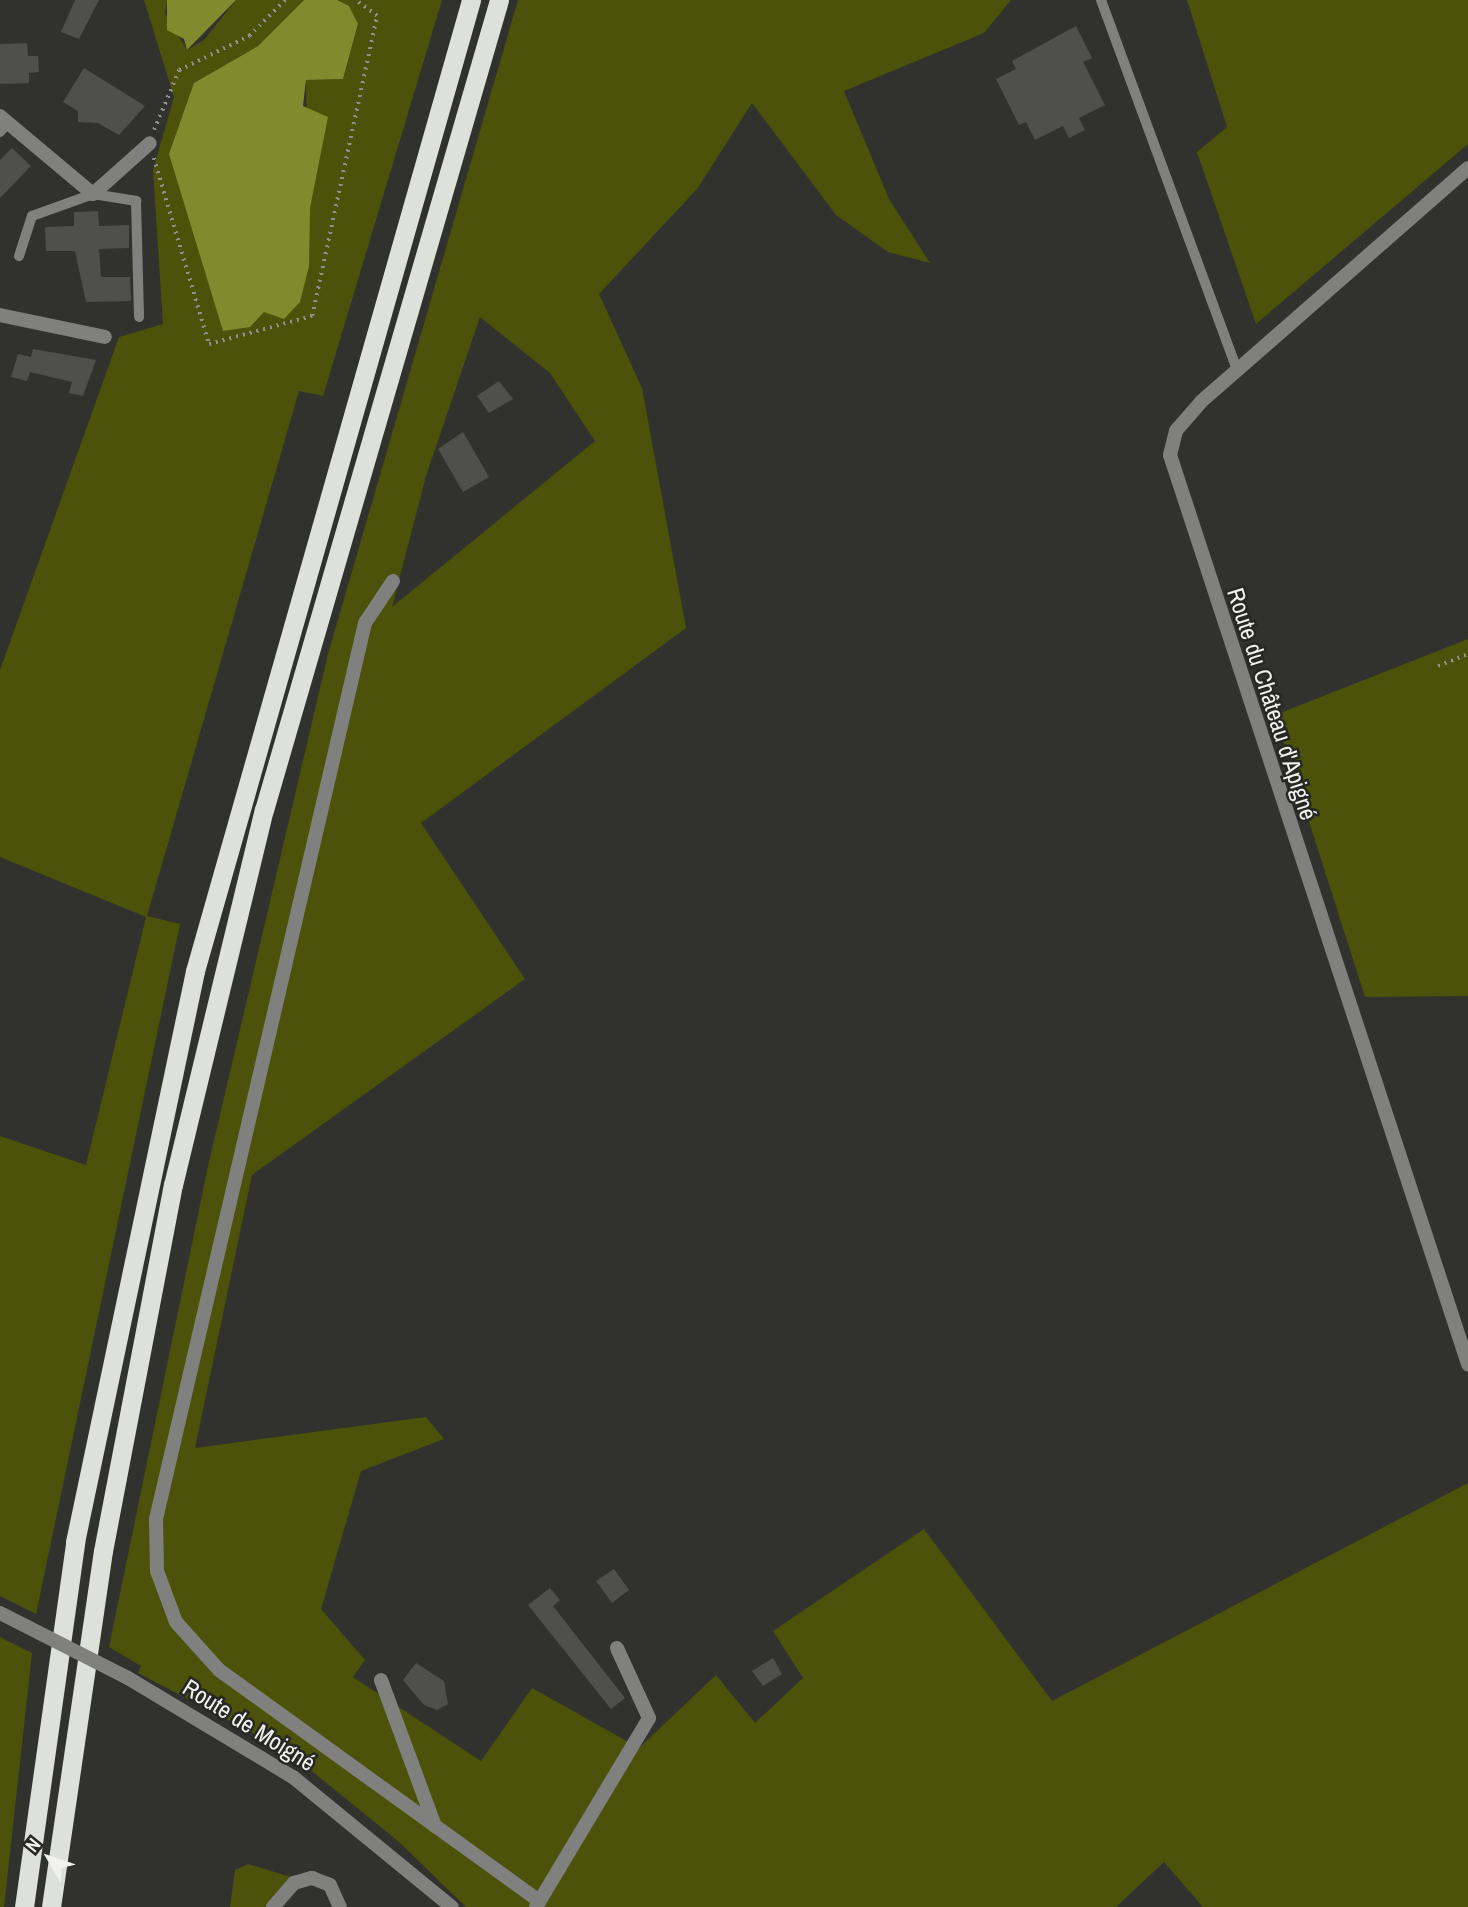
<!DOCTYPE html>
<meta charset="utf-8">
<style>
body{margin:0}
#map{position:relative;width:1468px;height:1907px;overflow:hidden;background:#31322e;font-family:"Archivo Narrow",sans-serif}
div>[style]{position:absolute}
.green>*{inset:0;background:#4a5309}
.water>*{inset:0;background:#7f8b2d}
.building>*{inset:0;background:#4f504b}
.path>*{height:3.5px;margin-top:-1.75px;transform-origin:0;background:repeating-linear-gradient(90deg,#90918e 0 2px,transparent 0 7px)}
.service>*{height:10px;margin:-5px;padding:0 5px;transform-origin:5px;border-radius:5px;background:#80817e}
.minor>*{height:14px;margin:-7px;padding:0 7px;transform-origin:7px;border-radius:7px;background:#80817e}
.tertiary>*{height:14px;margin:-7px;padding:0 7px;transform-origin:7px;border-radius:7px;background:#80817e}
.trunk>*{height:19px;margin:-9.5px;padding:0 9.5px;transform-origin:9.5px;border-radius:9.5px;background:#dee0da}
.tertiary-bridge>*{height:14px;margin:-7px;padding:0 7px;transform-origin:7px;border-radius:7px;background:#80817e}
span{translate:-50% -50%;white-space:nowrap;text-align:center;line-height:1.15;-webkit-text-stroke:5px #272824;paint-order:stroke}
.street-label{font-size:24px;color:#f1f2ef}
.north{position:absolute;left:14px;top:1823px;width:70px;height:70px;-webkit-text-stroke:5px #272824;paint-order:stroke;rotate:309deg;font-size:19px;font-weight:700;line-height:28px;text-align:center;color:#f1f2ef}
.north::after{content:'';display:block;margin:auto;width:24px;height:32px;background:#f1f2ef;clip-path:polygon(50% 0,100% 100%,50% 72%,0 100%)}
</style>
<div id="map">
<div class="green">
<i style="clip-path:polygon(144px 0,167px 0,165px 14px,187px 50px,204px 40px,236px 0,304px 0,258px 46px,194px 83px,264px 312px,309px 266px,306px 80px,343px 79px,358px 25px,349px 6px,337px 0,442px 0,323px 396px,299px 391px,147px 916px,180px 924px,36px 1614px,0 1596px,0 1136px,86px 1165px,146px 917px,0 857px,0 670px,119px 337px,163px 324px,153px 170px,174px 97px)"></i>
<i style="clip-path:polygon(evenodd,518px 0,1011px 0,984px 33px,844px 91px,889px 199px,930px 263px,888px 252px,836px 215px,752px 103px,697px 189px,599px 294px,642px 388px,686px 628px,421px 823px,525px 979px,252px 1175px,195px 1448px,426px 1417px,444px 1439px,361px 1471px,321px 1609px,365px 1660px,353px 1677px,481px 1761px,532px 1688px,639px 1748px,716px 1675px,755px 1723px,803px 1678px,773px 1631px,924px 1529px,1052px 1701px,1468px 1483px,1468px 1907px,1203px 1907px,1164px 1862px,1116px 1907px,466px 1907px,398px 1841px,287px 1751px,138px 1673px,141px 1666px,109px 1647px,208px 1166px,328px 654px,518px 0,480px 317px,550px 373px,595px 441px,392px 607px,426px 476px,480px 317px)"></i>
<i style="clip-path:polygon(1187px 0,1468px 0,1468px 144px,1256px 324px,1197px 152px,1227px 127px)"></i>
<i style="clip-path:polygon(1468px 639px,1468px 996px,1365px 997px,1275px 715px)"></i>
<i style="clip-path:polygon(0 1637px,32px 1653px,4px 1907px,0 1907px)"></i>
<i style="clip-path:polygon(248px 1864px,291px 1877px,267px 1907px,230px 1907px,235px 1870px)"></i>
</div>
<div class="water">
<i style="clip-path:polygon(167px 0,236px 0,187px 50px,184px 39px,167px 30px)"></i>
<i style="clip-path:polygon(304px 0,337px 0,349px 6px,358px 24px,343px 79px,306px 80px,303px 106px,328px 117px,310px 208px,309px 266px,300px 302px,284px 319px,264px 312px,250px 327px,223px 331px,169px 154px,194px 83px,258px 46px)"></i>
</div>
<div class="building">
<i style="clip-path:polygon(75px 0,99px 0,79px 39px,61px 32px)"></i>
<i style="clip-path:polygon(1076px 26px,1092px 58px,1083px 62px,1105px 105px,1079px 118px,1085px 130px,1069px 138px,1063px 126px,1035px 140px,1026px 122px,1019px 125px,996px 79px,1016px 69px,1012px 61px)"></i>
<i style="clip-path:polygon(27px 43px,28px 56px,38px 56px,39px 72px,29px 73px,29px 83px,0 84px,0 44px)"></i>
<i style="clip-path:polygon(84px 68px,145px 106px,119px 135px,98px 123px,78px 122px,78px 111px,63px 102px)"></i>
<i style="clip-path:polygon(12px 148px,31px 166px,0 198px,0 160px)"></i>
<i style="clip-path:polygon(98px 211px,99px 226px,129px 225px,129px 248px,99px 249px,101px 277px,130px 277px,131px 301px,86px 302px,75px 251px,46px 251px,45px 227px,74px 226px,74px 212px)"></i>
<i style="clip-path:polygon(33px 349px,96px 360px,83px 396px,69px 393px,72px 382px,30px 372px,27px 381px,11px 377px,18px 354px,31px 357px)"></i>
<i style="clip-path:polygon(499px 381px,513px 399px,489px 413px,477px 396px)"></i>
<i style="clip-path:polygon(463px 432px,489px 477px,463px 492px,438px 449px)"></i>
<i style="clip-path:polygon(614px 1569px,629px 1590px,612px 1603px,596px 1581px)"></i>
<i style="clip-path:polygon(550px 1588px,560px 1600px,553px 1606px,625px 1698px,611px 1709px,528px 1605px)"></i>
<i style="clip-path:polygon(773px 1658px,782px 1674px,763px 1686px,752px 1671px)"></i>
<i style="clip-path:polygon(416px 1663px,444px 1681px,448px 1704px,437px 1710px,424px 1705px,403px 1680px)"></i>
</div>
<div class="path">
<i style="left:154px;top:130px;width:65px;rotate:-67.4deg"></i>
<i style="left:179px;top:70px;width:78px;rotate:-25.9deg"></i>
<i style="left:249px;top:36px;width:51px;rotate:-45deg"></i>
<i style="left:154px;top:158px;width:194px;rotate:73.5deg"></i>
<i style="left:209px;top:344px;width:107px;rotate:-15.2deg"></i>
<i style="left:312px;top:316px;width:307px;rotate:-77.8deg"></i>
<i style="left:377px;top:16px;width:27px;rotate:-144deg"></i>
<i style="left:1438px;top:666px;width:32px;rotate:-22deg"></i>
</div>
<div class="service">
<i style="left:1101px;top:0;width:394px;rotate:69.8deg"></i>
<i style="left:0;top:132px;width:12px;rotate:-48deg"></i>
<i style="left:19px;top:256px;width:42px;rotate:-72deg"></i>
<i style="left:32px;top:216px;width:65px;rotate:-19.8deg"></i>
<i style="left:93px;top:194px;width:44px;rotate:9.2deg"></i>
<i style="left:136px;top:201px;width:116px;rotate:88.5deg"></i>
</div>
<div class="minor">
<i style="left:0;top:116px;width:121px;rotate:40deg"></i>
<i style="left:93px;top:194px;width:76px;rotate:-41.8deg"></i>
<i style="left:1468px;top:168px;width:355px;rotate:138.8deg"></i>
<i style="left:1201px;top:402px;width:38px;rotate:131deg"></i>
<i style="left:1176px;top:431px;width:25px;rotate:104deg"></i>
<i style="left:1170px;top:455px;width:957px;rotate:71.85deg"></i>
<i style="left:0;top:315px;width:107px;rotate:11.8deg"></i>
<i style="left:393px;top:581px;width:50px;rotate:123.7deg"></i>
<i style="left:365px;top:623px;width:920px;rotate:103.13deg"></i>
<i style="left:156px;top:1519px;width:52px;rotate:88.9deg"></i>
<i style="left:157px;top:1571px;width:54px;rotate:69.6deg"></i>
<i style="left:176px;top:1622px;width:64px;rotate:48.1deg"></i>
<i style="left:219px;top:1670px;width:395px;rotate:35.8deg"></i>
<i style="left:381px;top:1680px;width:156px;rotate:69.7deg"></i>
<i style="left:273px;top:1907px;width:32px;rotate:-49deg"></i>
<i style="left:294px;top:1883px;width:19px;rotate:-16deg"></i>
<i style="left:312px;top:1878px;width:19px;rotate:21deg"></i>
<i style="left:330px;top:1885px;width:24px;rotate:66deg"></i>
<i style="left:536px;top:1907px;width:220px;rotate:-59.1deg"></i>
<i style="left:649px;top:1718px;width:77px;rotate:-114.6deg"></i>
</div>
<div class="tertiary">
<i style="left:128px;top:1678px;width:192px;rotate:31deg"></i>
<i style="left:293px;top:1777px;width:205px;rotate:39.3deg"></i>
</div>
<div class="trunk">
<i style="left:24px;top:1907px;width:369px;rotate:-82deg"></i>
<i style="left:75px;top:1542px;width:583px;rotate:-78.13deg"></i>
<i style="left:195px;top:971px;width:1009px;rotate:-74.13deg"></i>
<i style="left:51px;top:1907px;width:360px;rotate:-81.7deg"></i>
<i style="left:103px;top:1551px;width:373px;rotate:-79.2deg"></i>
<i style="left:173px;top:1185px;width:386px;rotate:-76.4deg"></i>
<i style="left:264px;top:810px;width:843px;rotate:-73.82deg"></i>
</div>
<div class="tertiary-bridge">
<i style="left:0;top:1613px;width:144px;rotate:26.9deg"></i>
</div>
<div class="street-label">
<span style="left:1272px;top:704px;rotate:72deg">Route du Château d'Apigné</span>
<span style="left:249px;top:1725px;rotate:32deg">Route de Moigné</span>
</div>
<div class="north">N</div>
</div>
